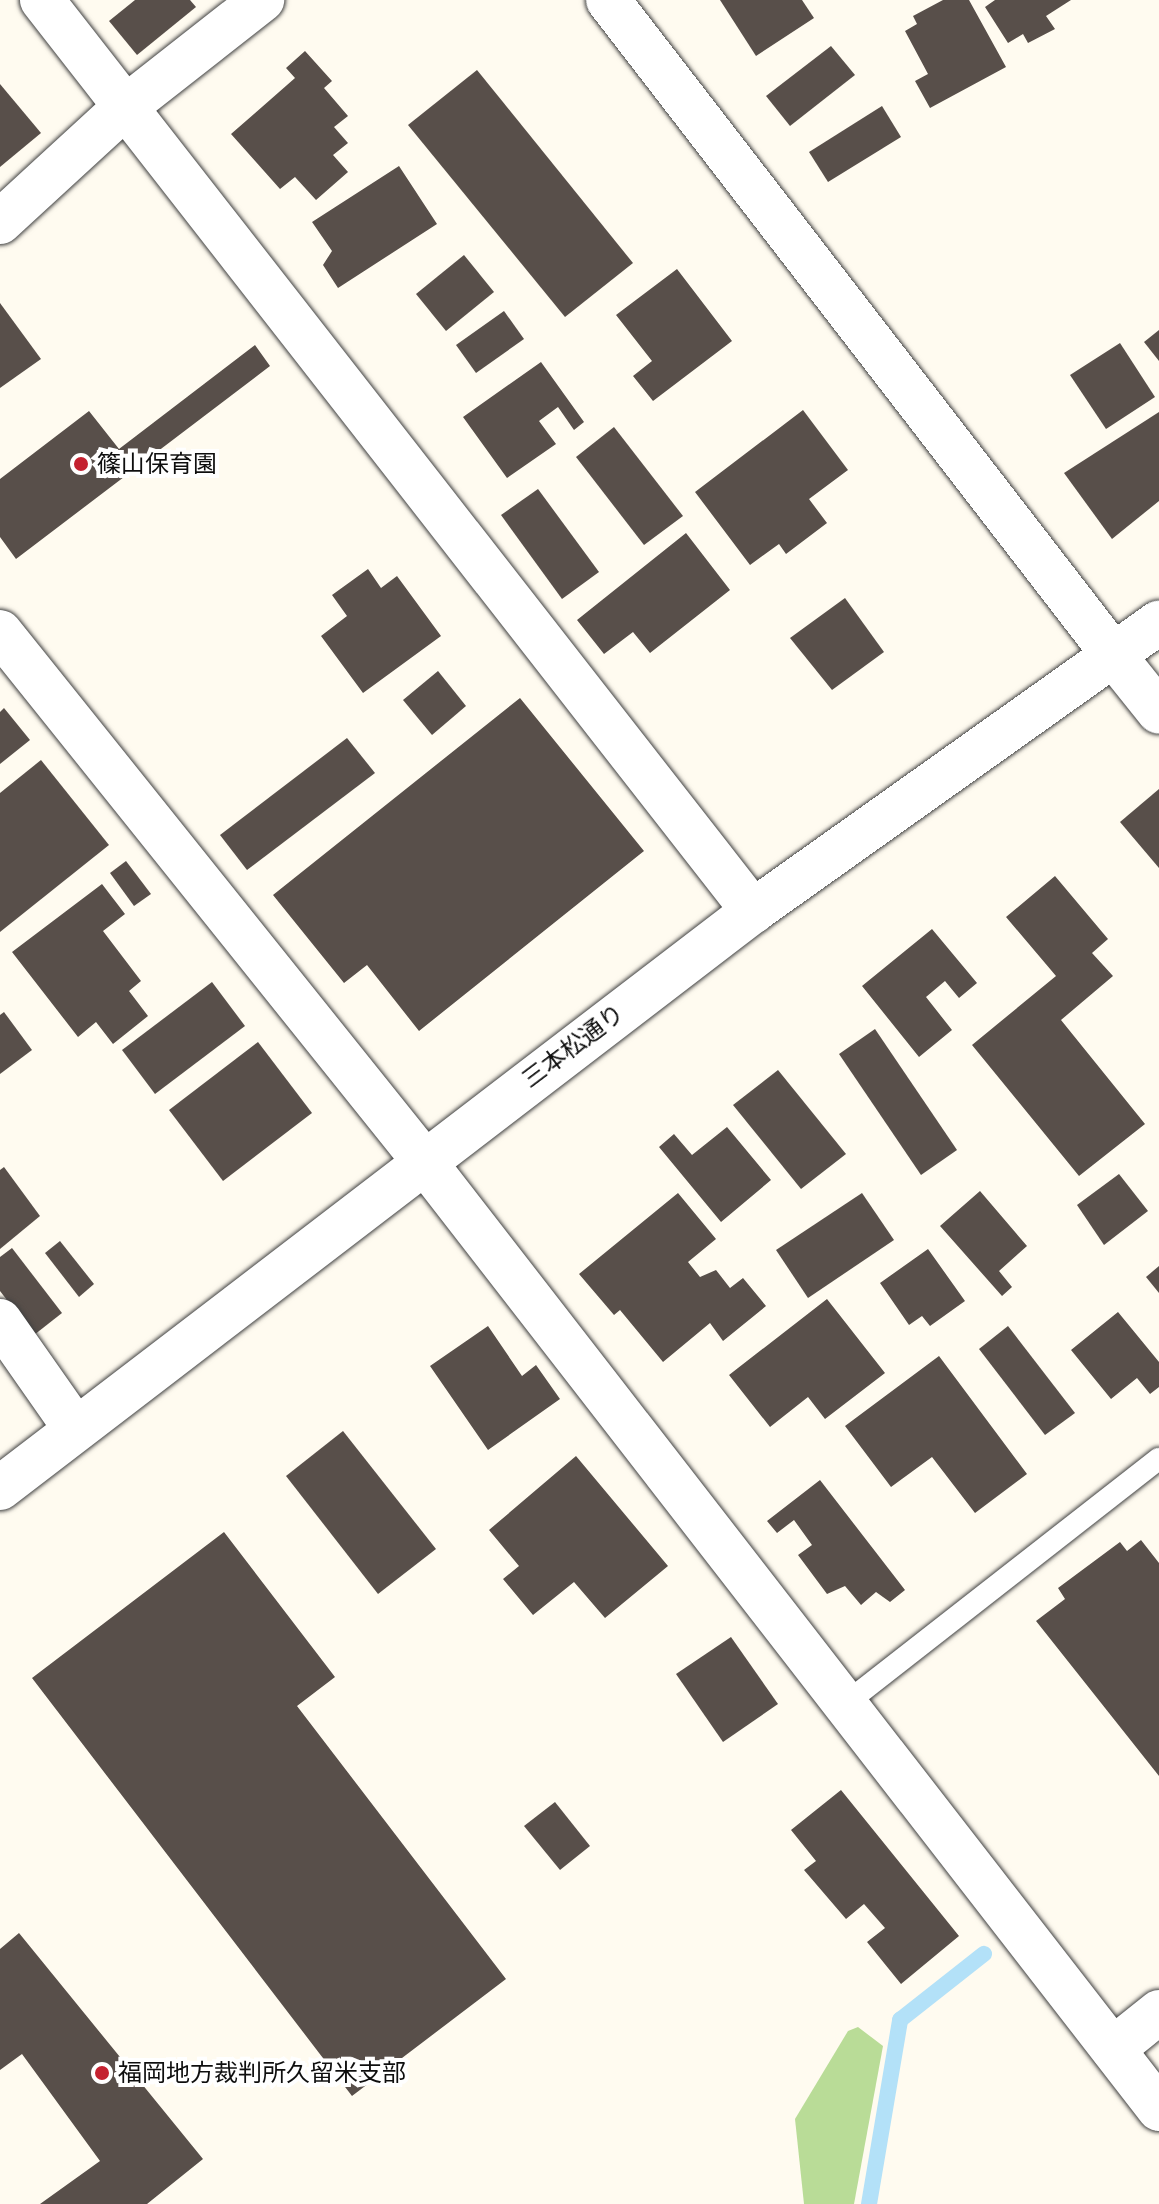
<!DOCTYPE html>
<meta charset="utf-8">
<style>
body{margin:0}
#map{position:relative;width:1159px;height:2204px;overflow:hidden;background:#fffbf0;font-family:"Libre Baskerville","Noto Sans JP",serif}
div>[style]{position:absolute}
.forest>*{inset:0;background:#b9dc97}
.stream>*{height:16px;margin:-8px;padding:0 8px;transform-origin:8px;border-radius:8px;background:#b3e1f8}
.building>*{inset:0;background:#584f4a}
.roads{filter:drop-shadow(0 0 2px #414141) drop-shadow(0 0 2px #414141)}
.service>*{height:22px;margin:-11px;padding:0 11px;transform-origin:11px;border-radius:11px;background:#fff}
.minor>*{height:44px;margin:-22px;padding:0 22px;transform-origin:22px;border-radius:22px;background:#fff}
.tertiary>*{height:44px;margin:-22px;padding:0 22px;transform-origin:22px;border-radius:22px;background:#fff}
.dots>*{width:22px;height:22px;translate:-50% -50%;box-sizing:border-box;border:4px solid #fff;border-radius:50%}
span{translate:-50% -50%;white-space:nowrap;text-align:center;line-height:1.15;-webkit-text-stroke:8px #fff;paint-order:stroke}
.poi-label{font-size:24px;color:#0e0e0e}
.left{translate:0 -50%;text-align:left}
.street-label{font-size:24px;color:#0e0e0e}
</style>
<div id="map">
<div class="forest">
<i style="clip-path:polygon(858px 2027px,883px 2046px,854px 2204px,804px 2204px,795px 2119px,848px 2031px)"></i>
</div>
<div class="stream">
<i style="left:869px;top:2204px;width:187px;rotate:-80.4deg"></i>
<i style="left:900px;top:2020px;width:107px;rotate:-38.2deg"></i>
</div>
<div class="building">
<i style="clip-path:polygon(135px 0,190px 0,196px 7px,137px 55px,109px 21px)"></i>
<i style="clip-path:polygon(720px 0,802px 0,814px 18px,756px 56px)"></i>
<i style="clip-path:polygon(943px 0,969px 0,1006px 67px,930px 108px,915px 81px,928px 74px,905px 31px,917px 24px,913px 16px)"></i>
<i style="clip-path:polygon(995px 0,1071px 0,1046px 16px,1055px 29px,1028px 43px,1023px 34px,1008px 43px,985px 7px)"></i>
<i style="clip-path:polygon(831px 46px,855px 75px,790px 126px,766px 96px)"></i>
<i style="clip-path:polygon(305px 51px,332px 81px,324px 88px,348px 116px,334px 127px,348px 143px,333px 155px,348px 172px,316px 200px,295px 177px,280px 189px,231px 134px,295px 78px,286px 68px)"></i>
<i style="clip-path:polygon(477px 70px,633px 263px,565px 317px,408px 125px)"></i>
<i style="clip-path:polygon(0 84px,41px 133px,0 167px)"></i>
<i style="clip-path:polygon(882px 106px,901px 137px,828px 182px,809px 152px)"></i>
<i style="clip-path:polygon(399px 166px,437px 224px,338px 288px,323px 265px,332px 251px,312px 222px)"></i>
<i style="clip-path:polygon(464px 255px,494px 292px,446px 331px,416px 294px)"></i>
<i style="clip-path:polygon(677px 269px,732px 341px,653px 401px,633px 376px,652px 361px,616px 315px)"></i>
<i style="clip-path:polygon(0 303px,41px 359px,0 388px)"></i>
<i style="clip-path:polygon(504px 311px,524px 339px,476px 373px,456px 345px)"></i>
<i style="clip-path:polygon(1159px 330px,1159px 361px,1144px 342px)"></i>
<i style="clip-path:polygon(1120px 343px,1155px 397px,1106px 429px,1070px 375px)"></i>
<i style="clip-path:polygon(255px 345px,270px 366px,16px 559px,0 537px,0 479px,89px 411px,119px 449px)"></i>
<i style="clip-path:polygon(541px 362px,584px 422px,574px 430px,558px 407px,539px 421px,556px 444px,507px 478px,463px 417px)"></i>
<i style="clip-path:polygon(803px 410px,848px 470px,809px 499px,827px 523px,786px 554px,779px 544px,750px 565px,695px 492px)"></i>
<i style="clip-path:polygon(1159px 412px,1159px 501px,1112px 539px,1064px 473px)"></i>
<i style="clip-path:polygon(614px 427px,683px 516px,644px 545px,576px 457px)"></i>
<i style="clip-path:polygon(538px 489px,599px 572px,562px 599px,501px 515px)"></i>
<i style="clip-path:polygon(686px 533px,730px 590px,650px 653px,633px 632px,604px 654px,577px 620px)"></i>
<i style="clip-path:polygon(368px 569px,381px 588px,397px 576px,441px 636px,363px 693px,321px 636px,347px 616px,332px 595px)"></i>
<i style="clip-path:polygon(845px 598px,884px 652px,832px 690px,790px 638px)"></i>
<i style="clip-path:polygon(438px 671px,466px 706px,432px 735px,403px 700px)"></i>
<i style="clip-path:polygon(520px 698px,644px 851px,419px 1031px,367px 965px,344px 983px,273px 895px)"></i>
<i style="clip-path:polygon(4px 708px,30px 740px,0 764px,0 712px)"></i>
<i style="clip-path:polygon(347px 738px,375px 773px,247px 870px,220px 835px)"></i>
<i style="clip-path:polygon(41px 760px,109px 845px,0 932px,0 793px)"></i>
<i style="clip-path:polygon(1159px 789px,1159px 868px,1120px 822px)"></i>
<i style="clip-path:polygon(126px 861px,151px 894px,134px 906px,110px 873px)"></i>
<i style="clip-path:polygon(1055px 876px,1108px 939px,1092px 953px,1113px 976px,1061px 1020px,1145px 1124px,1079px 1176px,972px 1045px,1056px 976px,1006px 917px)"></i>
<i style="clip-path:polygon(102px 884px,125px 914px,103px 931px,141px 981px,129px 991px,148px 1016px,113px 1044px,96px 1022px,78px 1037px,12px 952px)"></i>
<i style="clip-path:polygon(932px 929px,977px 983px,959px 998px,945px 981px,926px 997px,952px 1030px,919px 1057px,862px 986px)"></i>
<i style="clip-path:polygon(212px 982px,245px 1026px,155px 1094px,122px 1050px)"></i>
<i style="clip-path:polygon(4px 1012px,32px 1050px,0 1074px,0 1015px)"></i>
<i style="clip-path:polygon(875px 1029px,957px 1150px,921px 1175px,839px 1054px)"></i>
<i style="clip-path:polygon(258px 1042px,312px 1113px,223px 1181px,169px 1110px)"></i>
<i style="clip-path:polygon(778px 1070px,846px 1154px,801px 1189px,733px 1105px)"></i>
<i style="clip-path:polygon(727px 1127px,771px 1180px,721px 1222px,659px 1147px,674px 1134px,692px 1155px)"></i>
<i style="clip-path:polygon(4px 1167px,40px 1216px,0 1249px,0 1170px)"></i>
<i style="clip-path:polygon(1119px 1174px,1148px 1211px,1104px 1245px,1077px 1205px)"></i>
<i style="clip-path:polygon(980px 1191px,1027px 1246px,999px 1271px,1012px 1287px,1002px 1296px,940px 1226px)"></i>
<i style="clip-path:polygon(678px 1193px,716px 1239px,688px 1262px,700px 1277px,716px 1270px,730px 1288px,743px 1278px,766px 1306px,723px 1341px,710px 1323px,663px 1362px,620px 1310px,614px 1315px,579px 1274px)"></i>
<i style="clip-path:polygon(862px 1193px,894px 1240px,808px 1298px,776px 1250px)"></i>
<i style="clip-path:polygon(60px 1241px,94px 1284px,79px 1297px,45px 1253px)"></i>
<i style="clip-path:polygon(12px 1248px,62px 1313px,34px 1335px,0 1291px,0 1257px)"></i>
<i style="clip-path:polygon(928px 1249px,965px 1301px,930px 1326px,922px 1316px,909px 1325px,880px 1283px)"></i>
<i style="clip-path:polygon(1159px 1266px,1159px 1293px,1146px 1277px)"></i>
<i style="clip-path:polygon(827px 1299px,885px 1373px,825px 1419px,808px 1397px,770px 1427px,729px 1375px)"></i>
<i style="clip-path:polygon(1118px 1312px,1159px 1362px,1159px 1387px,1150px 1394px,1137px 1378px,1111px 1399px,1071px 1350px)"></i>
<i style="clip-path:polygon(488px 1326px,522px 1376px,536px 1365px,560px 1399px,488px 1450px,430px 1366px)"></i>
<i style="clip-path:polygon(1008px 1326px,1075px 1413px,1045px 1435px,979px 1349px)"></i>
<i style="clip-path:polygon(939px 1356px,1027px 1474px,975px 1513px,932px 1457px,891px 1487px,845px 1426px)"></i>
<i style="clip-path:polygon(343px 1431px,436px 1549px,378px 1594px,286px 1476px)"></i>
<i style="clip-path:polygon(576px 1456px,668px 1566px,605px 1618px,574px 1582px,533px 1615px,503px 1579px,519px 1566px,489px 1530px)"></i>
<i style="clip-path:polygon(820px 1480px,905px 1590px,890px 1602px,876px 1592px,861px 1605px,845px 1586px,827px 1594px,798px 1555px,812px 1545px,794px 1520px,777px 1533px,767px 1521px)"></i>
<i style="clip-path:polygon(224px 1532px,335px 1677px,297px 1706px,506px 1979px,352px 2096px,32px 1678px)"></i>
<i style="clip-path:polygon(1141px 1540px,1159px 1563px,1159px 1776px,1036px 1621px,1065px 1599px,1058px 1588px,1120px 1542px,1127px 1551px)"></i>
<i style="clip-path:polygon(731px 1637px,778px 1704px,723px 1742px,676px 1674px)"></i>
<i style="clip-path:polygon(841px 1790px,959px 1936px,901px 1984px,867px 1942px,885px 1928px,864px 1904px,846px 1919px,804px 1870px,816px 1861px,791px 1830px)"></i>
<i style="clip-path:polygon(555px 1802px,590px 1846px,560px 1870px,524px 1826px)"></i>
<i style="clip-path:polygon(19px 1933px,203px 2159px,147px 2204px,40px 2204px,100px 2161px,22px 2054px,0 2070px,0 1949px)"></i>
</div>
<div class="roads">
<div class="service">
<i style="left:845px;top:1704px;width:398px;rotate:-38deg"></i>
</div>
<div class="minor">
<i style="left:42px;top:0;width:1156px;rotate:52.03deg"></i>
<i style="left:0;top:222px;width:167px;rotate:-42.6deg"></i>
<i style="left:123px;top:109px;width:177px;rotate:-38.1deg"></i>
<i style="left:0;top:632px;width:677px;rotate:51.3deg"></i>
<i style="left:423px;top:1160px;width:1201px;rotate:52.2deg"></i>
<i style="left:1115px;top:657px;width:70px;rotate:51.3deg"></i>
<i style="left:0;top:1321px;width:131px;rotate:55deg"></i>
<i style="left:1113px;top:2049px;width:59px;rotate:-38.8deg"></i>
</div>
<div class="tertiary">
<i style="left:608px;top:0;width:830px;rotate:52.34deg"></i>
<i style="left:0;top:1488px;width:949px;rotate:-37.46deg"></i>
<i style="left:753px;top:911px;width:498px;rotate:-35.4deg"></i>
</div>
</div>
<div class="dots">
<i style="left:81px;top:464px;background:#c42130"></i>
<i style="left:102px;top:2073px;background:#c42130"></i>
</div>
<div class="poi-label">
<span class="left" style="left:97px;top:464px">篠山保育園</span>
<span class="left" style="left:118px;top:2073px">福岡地方裁判所久留米支部</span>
</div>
<div class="street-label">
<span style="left:573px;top:1046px;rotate:-37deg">三本松通り</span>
</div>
</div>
